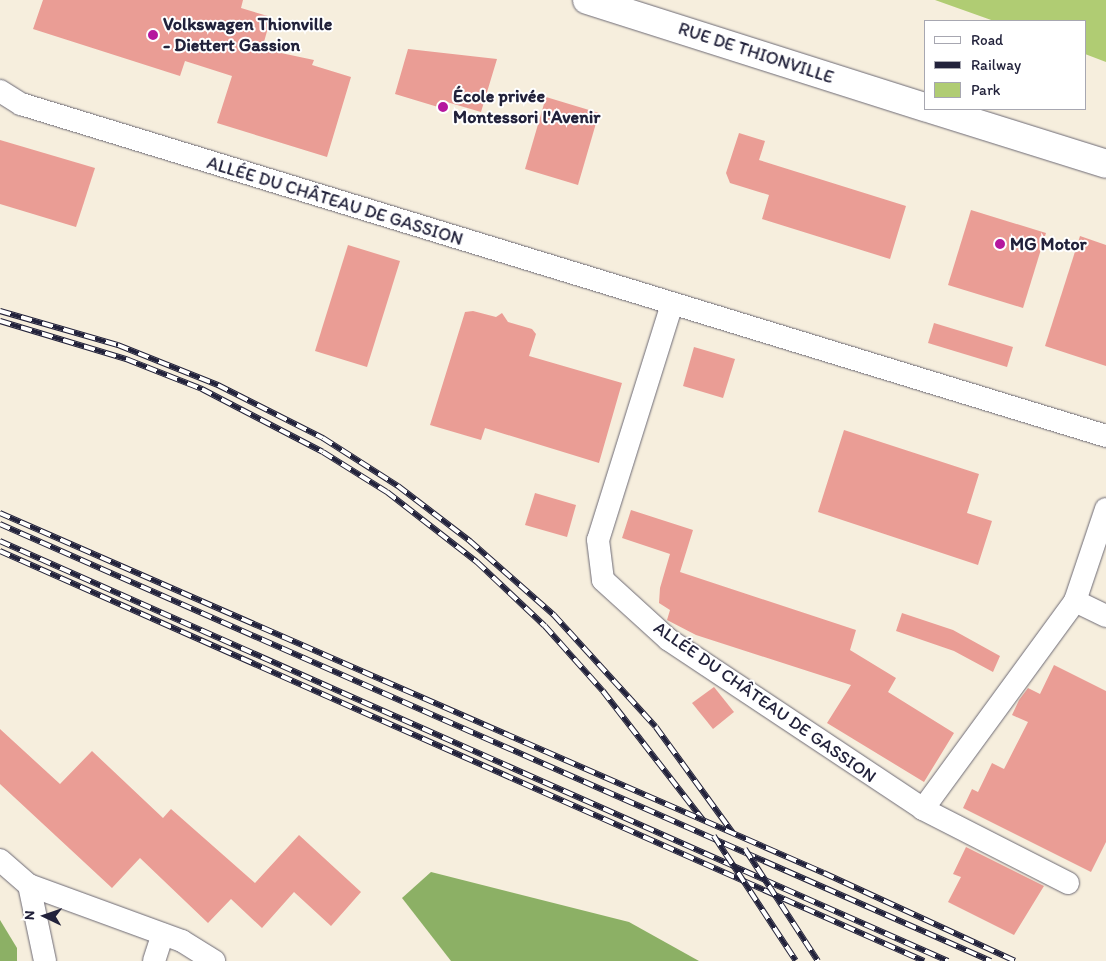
<!DOCTYPE html>
<meta charset="utf-8">
<style>
body{margin:0}
#map{position:relative;width:1106px;height:961px;overflow:hidden;background:#f6eedd;font-family:Itim,sans-serif}
div>[style]{position:absolute}
.green>*{inset:0;background:#b0cc73}
.forest>*{inset:0;background:#8cb065}
.building>*{inset:0;background:#ea9d95}
.roads{filter:drop-shadow(0 0 1px #6c6974) drop-shadow(0 0 1px #6c6974)}
.minor>*{height:22px;margin:-11px;padding:0 11px;transform-origin:11px;border-radius:11px;background:#fff}
.major>*{height:28px;margin:-14px;padding:0 14px;transform-origin:14px;border-radius:14px;background:#fff}
.rail>*{height:5.5px;margin-top:-2.75px;transform-origin:0;background:repeating-linear-gradient(90deg,#fff 0 11px,#22223b 0 22px);box-sizing:border-box;border-block:1px solid #22223b}
.dots>*{width:14px;height:14px;translate:-50% -50%;box-sizing:border-box;border:2px solid #fff;border-radius:50%}
span{translate:-50% -50%;white-space:nowrap;text-align:center;line-height:1.15;-webkit-text-stroke:4px #fff;paint-order:stroke}
.poi-label{font-size:18px;color:#22223b;font-weight:700}
.left{translate:0 -50%;text-align:left}
.street-label{font-size:18px;color:#22223b}
.legend{position:absolute;left:924px;top:20px;width:162px;height:90px;box-sizing:border-box;background:#fff;border:1px solid #a7a7b1;margin:0;padding:6px 9px;list-style:none;font-size:15px;color:#22223b}
.legend li{display:flex;align-items:center;gap:10px;height:25px}
.legend b{width:25px;border:1px solid #a7a7b1}
.north{position:absolute;left:20px;top:891px;width:50px;height:50px;-webkit-text-stroke:4px #fff;paint-order:stroke;rotate:273deg;font-size:14px;font-weight:700;line-height:20px;text-align:center;color:#22223b}
.north::after{content:'';display:block;margin:auto;width:18px;height:22px;background:#22223b;clip-path:polygon(50% 0,100% 100%,50% 72%,0 100%)}
</style>
<div id="map">
<div class="green">
<i style="clip-path:polygon(935px 0,1106px 0,1106px 62px,1085px 54px,1085px 21px,994px 21px)"></i>
</div>
<div class="forest">
<i style="clip-path:polygon(431px 872px,629px 922px,699px 961px,451px 961px,402px 898px)"></i>
<i style="clip-path:polygon(0 920px,17px 948px,17px 961px,0 961px)"></i>
</div>
<div class="building">
<i style="clip-path:polygon(43px 0,243px 0,241px 8px,271px 17px,262px 49px,314px 60px,312px 65px,351px 77px,327px 157px,217px 123px,232px 76px,185px 61px,180px 76px,33px 29px)"></i>
<i style="clip-path:polygon(408px 49px,497px 59px,481px 112px,440px 100px,438px 107px,395px 94px)"></i>
<i style="clip-path:polygon(546px 97px,599px 113px,578px 185px,525px 169px)"></i>
<i style="clip-path:polygon(739px 133px,765px 141px,759px 160px,906px 206px,890px 259px,762px 219px,769px 195px,730px 183px,726px 173px)"></i>
<i style="clip-path:polygon(0 140px,95px 168px,76px 227px,0 204px)"></i>
<i style="clip-path:polygon(971px 210px,1046px 233px,1023px 308px,948px 285px)"></i>
<i style="clip-path:polygon(1080px 236px,1106px 245px,1106px 366px,1045px 346px)"></i>
<i style="clip-path:polygon(348px 245px,400px 261px,367px 367px,315px 351px)"></i>
<i style="clip-path:polygon(473px 311px,496px 317px,502px 313px,508px 322px,532px 329px,536px 334px,529px 356px,622px 383px,599px 463px,485px 428px,481px 440px,430px 425px,465px 312px)"></i>
<i style="clip-path:polygon(934px 323px,1013px 347px,1007px 367px,928px 343px)"></i>
<i style="clip-path:polygon(694px 347px,735px 359px,723px 398px,683px 386px)"></i>
<i style="clip-path:polygon(844px 430px,979px 474px,967px 513px,992px 521px,978px 565px,818px 512px)"></i>
<i style="clip-path:polygon(535px 493px,576px 505px,567px 537px,525px 525px)"></i>
<i style="clip-path:polygon(631px 510px,693px 530px,680px 572px,856px 630px,850px 650px,896px 678px,888px 692px,954px 733px,924px 782px,827px 723px,851px 685px,696px 635px,667px 620px,670px 610px,659px 603px,660px 588px,670px 554px,622px 538px)"></i>
<i style="clip-path:polygon(902px 613px,953px 630px,1000px 656px,993px 672px,954px 651px,896px 631px)"></i>
<i style="clip-path:polygon(1054px 665px,1106px 691px,1106px 842px,1091px 872px,963px 808px,972px 789px,978px 792px,992px 763px,1004px 769px,1028px 722px,1012px 715px,1019px 700px,1028px 688px,1040px 694px)"></i>
<i style="clip-path:polygon(714px 687px,734px 712px,713px 729px,692px 703px)"></i>
<i style="clip-path:polygon(0 729px,60px 784px,92px 751px,163px 818px,171px 809px,255px 883px,299px 835px,361px 892px,331px 926px,294px 892px,262px 928px,231px 899px,208px 923px,140px 858px,112px 888px,0 784px)"></i>
<i style="clip-path:polygon(966px 847px,1044px 886px,1014px 935px,948px 902px,961px 877px,953px 874px)"></i>
</div>
<div class="roads">
<div class="minor">
<i style="left:0;top:91px;width:25px;rotate:32deg"></i>
<i style="left:21px;top:104px;width:1135px;rotate:17.01deg"></i>
<i style="left:672px;top:304px;width:247px;rotate:107.4deg"></i>
<i style="left:598px;top:540px;width:40px;rotate:82.9deg"></i>
<i style="left:603px;top:580px;width:89px;rotate:42.3deg"></i>
<i style="left:669px;top:640px;width:305px;rotate:33.6deg"></i>
<i style="left:1075px;top:601px;width:34px;rotate:26deg"></i>
<i style="left:0;top:860px;width:38px;rotate:41deg"></i>
<i style="left:29px;top:885px;width:163px;rotate:20.1deg"></i>
<i style="left:182px;top:941px;width:38px;rotate:32deg"></i>
<i style="left:1068px;top:883px;width:163px;rotate:-153deg"></i>
<i style="left:923px;top:809px;width:258px;rotate:-53.8deg"></i>
<i style="left:1075px;top:601px;width:97px;rotate:-71.4deg"></i>
<i style="left:29px;top:885px;width:78px;rotate:78.1deg"></i>
<i style="left:154px;top:961px;width:28px;rotate:-72deg"></i>
</div>
<div class="major">
<i style="left:587px;top:0;width:355px;rotate:17.6deg"></i>
<i style="left:931px;top:109px;width:183px;rotate:17.4deg"></i>
</div>
</div>
<div class="rail">
<i style="left:0;top:311px;width:123px;rotate:16.1deg"></i>
<i style="left:118px;top:345px;width:108px;rotate:21.8deg"></i>
<i style="left:218px;top:385px;width:118px;rotate:26.8deg"></i>
<i style="left:323px;top:438px;width:89px;rotate:32.6deg"></i>
<i style="left:398px;top:486px;width:91px;rotate:37.4deg"></i>
<i style="left:470px;top:541px;width:112px;rotate:41.4deg"></i>
<i style="left:554px;top:615px;width:151px;rotate:47.7deg"></i>
<i style="left:656px;top:727px;width:131px;rotate:54deg"></i>
<i style="left:0;top:321px;width:132px;rotate:16.8deg"></i>
<i style="left:126px;top:359px;width:82px;rotate:21.5deg"></i>
<i style="left:202px;top:389px;width:136px;rotate:27.5deg"></i>
<i style="left:323px;top:452px;width:75px;rotate:32deg"></i>
<i style="left:387px;top:492px;width:114px;rotate:37.9deg"></i>
<i style="left:477px;top:562px;width:93px;rotate:43.3deg"></i>
<i style="left:545px;top:626px;width:87px;rotate:48.3deg"></i>
<i style="left:603px;top:691px;width:163px;rotate:52.2deg"></i>
<i style="left:0;top:513px;width:899px;rotate:23.6deg"></i>
<i style="left:824px;top:873px;width:210px;rotate:24.7deg"></i>
<i style="left:0;top:524px;width:1083px;rotate:23.8deg"></i>
<i style="left:0;top:541px;width:1037px;rotate:23.9deg"></i>
<i style="left:0;top:551px;width:1011px;rotate:23.93deg"></i>
<i style="left:714px;top:836px;width:149px;rotate:56.7deg"></i>
<i style="left:745px;top:849px;width:134px;rotate:56.9deg"></i>
</div>
<div class="dots">
<i style="left:153px;top:35px;background:#b5179e"></i>
<i style="left:443px;top:107px;background:#b5179e"></i>
<i style="left:1000px;top:244px;background:#b5179e"></i>
</div>
<div class="poi-label">
<span class="left" style="left:163px;top:35px">Volkswagen Thionville<br>- Diettert Gassion</span>
<span class="left" style="left:453px;top:107px">École privée<br>Montessori l'Avenir</span>
<span class="left" style="left:1010px;top:244px">MG Motor</span>
</div>
<div class="street-label">
<span style="left:756px;top:53px;rotate:18deg">RUE DE THIONVILLE</span>
<span style="left:335px;top:201px;rotate:17deg">ALLÉE DU CHÂTEAU DE GASSION</span>
<span style="left:765px;top:702px;rotate:35deg">ALLÉE DU CHÂTEAU DE GASSION</span>
</div>
<ul class="legend">
<li><b style="height:6px;background:#fff"></b>Road</li>
<li><b style="height:6px;background:#22223b"></b>Railway</li>
<li><b style="height:14px;background:#b0cc73"></b>Park</li>
</ul>
<div class="north">N</div>
</div>
